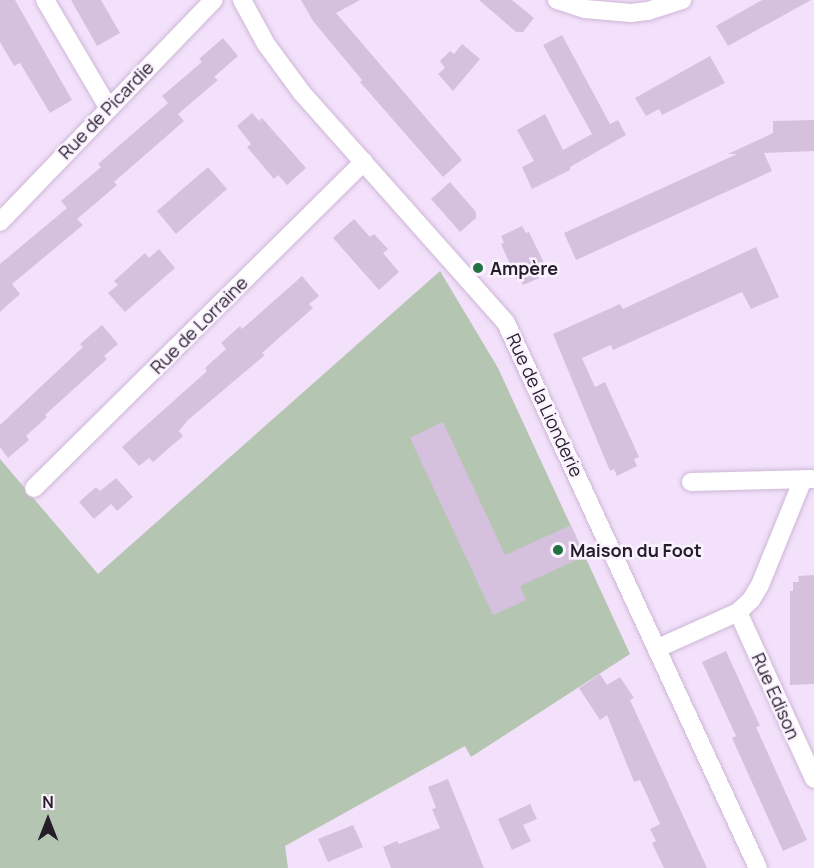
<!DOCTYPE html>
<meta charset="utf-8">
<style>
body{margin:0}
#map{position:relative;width:814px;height:868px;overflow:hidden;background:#f3e1fb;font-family:Manrope,sans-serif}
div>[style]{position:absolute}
.green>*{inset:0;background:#b4c5b1}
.building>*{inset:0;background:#d5c1dd}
.roads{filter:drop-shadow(0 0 2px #cdb7d6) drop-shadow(0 0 2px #cdb7d6)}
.street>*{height:18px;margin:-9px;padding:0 9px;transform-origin:9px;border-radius:9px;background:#fff}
.dots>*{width:16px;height:16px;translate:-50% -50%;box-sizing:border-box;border:3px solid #fbf2ff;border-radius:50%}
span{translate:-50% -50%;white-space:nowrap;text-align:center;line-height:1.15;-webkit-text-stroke:5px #fbf2ff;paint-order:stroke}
.street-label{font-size:18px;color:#251d28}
.poi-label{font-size:18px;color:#251d28;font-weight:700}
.left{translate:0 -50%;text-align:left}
.north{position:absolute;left:18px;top:790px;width:60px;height:60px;-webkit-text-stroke:4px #fbf2ff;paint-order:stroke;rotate:0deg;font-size:16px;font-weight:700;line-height:24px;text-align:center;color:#251d28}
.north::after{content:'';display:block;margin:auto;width:21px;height:27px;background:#251d28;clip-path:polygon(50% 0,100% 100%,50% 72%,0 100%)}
</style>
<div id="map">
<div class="green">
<i style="clip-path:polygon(440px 271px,498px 368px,630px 654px,471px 757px,465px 746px,285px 846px,288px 868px,0 868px,0 459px,98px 574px)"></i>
</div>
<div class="building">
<i style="clip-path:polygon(0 0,15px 0,72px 100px,50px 113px,20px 63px,14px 66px,0 42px)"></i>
<i style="clip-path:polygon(71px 0,101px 0,120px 33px,97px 46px)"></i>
<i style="clip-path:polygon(301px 0,360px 0,336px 13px,462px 160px,443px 177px,360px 82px,362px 80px,313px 21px)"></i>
<i style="clip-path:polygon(479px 0,512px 0,534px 18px,523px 32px,516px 32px)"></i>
<i style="clip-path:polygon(762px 0,811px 0,728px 46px,716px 26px)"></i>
<i style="clip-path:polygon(562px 35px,610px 124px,618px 120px,626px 135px,570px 167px,570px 170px,532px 189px,522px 167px,534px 161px,517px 130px,545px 114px,563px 150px,592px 134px,543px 45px)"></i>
<i style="clip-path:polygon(223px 38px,238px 56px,214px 77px,218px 80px,178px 114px,184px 121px,114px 182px,117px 185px,77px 219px,83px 225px,12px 284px,20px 294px,0 312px,0 264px,67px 208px,61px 201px,101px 167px,98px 164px,168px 103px,162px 96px,202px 62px,199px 59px)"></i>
<i style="clip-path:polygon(462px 44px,480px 59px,453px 91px,438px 74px,445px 68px,440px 61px,450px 51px,454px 54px)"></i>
<i style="clip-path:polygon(710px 56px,725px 83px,662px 115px,659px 109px,646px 116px,635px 98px)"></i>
<i style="clip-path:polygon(252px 113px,259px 121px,262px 118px,306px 168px,287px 185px,278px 175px,274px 179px,247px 147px,251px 144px,237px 126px)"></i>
<i style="clip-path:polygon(814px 120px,814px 151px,764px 153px,772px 171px,576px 260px,564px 233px,737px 154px,728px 154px,773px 133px,773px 121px)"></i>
<i style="clip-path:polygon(208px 167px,227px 189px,176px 234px,157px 211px)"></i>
<i style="clip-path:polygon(450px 182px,476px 212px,476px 218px,460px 232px,431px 199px)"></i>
<i style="clip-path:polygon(354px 219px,370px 237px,374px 234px,388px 249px,383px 253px,399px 272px,379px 290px,333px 238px)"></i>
<i style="clip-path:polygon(522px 226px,526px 233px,529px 232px,546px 267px,541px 269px,544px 276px,523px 285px,520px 278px,517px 280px,501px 244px,504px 243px,501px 236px)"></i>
<i style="clip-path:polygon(756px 247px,779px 297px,751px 309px,742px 292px,613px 350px,611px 345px,582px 358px,595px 387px,605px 382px,639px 457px,634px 459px,637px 466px,617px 476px,614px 469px,610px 471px,602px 452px,553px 334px,620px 304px,623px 309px)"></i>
<i style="clip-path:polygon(159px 249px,175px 268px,125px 312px,108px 293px,118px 285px,114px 281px,145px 253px,149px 258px)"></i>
<i style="clip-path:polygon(302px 276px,319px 296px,309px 304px,313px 308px,262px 353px,265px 355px,188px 420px,179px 431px,183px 436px,153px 462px,149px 458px,139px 466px,122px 447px,207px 371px,205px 368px,226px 349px,221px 343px,240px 326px,242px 329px)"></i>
<i style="clip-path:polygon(102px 325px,118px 344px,104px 356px,107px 359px,45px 415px,47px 417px,26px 436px,29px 440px,8px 458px,0 447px,0 425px,83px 347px,80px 344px)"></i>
<i style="clip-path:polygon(443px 422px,505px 555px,571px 525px,585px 556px,520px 586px,526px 600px,493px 615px,410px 438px)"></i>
<i style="clip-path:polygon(116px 478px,133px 497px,117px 511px,111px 504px,94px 519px,79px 502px,96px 487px,100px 491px)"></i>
<i style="clip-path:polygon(814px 575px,814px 684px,790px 685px,790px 591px,793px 591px,793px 582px,799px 582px,798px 576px)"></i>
<i style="clip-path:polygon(726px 651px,760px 726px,756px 727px,807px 840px,783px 851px,732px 738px,736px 736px,702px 662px)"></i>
<i style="clip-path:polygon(600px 674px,607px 685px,620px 677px,634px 698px,630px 700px,707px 868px,664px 868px,652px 843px,656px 841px,650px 829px,660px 824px,640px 780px,634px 782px,607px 715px,600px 720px,579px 688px)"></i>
<i style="clip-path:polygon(448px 779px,484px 868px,391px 868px,383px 847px,397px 841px,399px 844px,440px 828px,432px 809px,436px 808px,428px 787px)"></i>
<i style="clip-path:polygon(530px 804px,537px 819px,523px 825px,531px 841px,512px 850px,498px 819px)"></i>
<i style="clip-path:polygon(353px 825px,363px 847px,328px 862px,318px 839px)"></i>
</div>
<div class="roads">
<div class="street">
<i style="left:45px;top:0;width:124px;rotate:59.5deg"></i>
<i style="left:242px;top:0;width:50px;rotate:61.4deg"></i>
<i style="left:266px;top:44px;width:61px;rotate:53.7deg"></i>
<i style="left:302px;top:93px;width:307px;rotate:48.4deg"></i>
<i style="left:506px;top:323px;width:600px;rotate:65.18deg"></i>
<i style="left:557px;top:0;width:29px;rotate:18deg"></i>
<i style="left:585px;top:9px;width:46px;rotate:5deg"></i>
<i style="left:631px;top:13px;width:17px;rotate:-7deg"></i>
<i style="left:648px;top:11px;width:36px;rotate:-18deg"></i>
<i style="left:0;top:222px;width:308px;rotate:-46.1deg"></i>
<i style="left:691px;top:482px;width:121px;rotate:-1.4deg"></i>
<i style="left:34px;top:488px;width:464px;rotate:-44.7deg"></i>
<i style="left:738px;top:612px;width:183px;rotate:65.5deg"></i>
<i style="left:658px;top:648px;width:88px;rotate:-24.2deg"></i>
<i style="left:738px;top:612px;width:18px;rotate:-43deg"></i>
<i style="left:751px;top:600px;width:17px;rotate:-59deg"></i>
<i style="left:760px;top:585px;width:114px;rotate:-67.9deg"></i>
</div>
</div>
<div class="dots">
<i style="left:478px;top:268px;background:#217141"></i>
<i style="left:558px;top:550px;background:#217141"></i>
</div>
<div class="street-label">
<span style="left:106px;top:110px;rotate:-46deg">Rue de Picardie</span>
<span style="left:199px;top:325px;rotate:-45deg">Rue de Lorraine</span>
<span style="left:545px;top:405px;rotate:65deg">Rue de la Lionderie</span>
<span style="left:776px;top:696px;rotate:66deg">Rue Edison</span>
</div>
<div class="poi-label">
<span class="left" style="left:490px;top:268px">Ampère</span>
<span class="left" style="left:570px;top:550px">Maison du Foot</span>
</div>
<div class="north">N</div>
</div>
